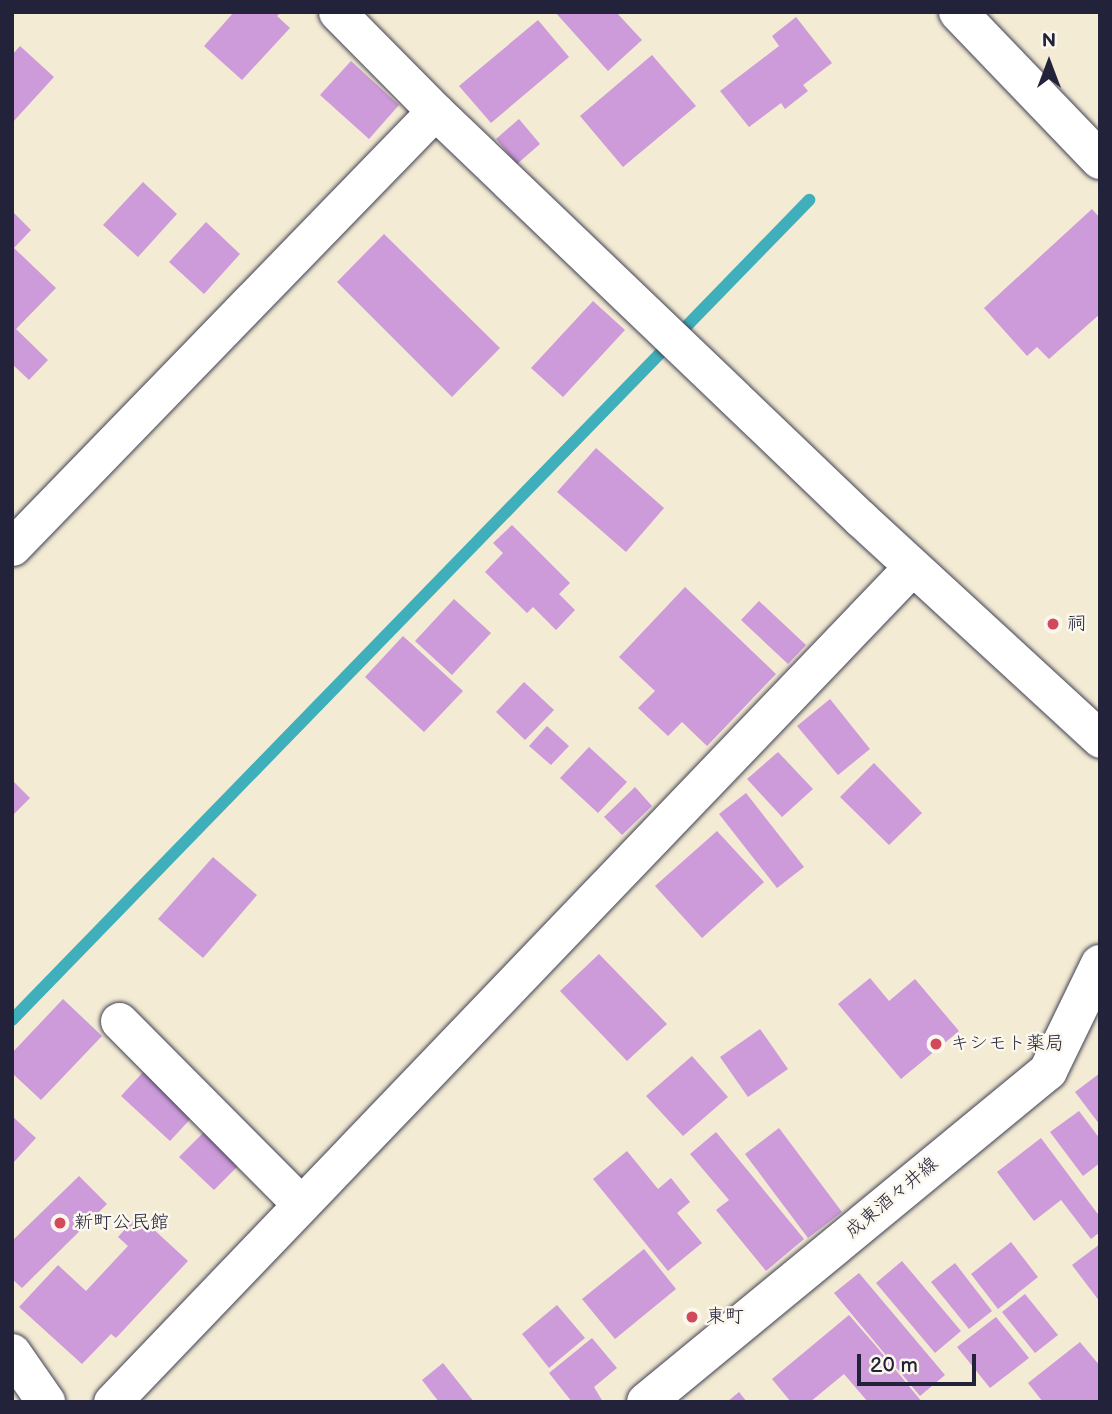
<!DOCTYPE html>
<meta charset="utf-8">
<style>
body{margin:0}
#map{position:relative;width:1112px;height:1414px;overflow:hidden;background:#f3ebd4;font-family:"Balsamiq Sans","Klee One",sans-serif}
div>[style]{position:absolute}
.stream>*{height:12px;margin:-6px;padding:0 6px;transform-origin:6px;border-radius:6px;background:#40afbc}
.building>*{inset:0;background:#cd9ada}
.roads{filter:drop-shadow(0 0 2px #414052) drop-shadow(0 0 2px #414052)}
.street>*{height:37px;margin:-18.5px;padding:0 18.5px;transform-origin:18.5px;border-radius:18.5px;background:#fff}
.secondary>*{height:38px;margin:-19px;padding:0 19px;transform-origin:19px;border-radius:19px;background:#fff}
.primary>*{height:38px;margin:-19px;padding:0 19px;transform-origin:19px;border-radius:19px;background:#fff}
.dots>*{width:19px;height:19px;translate:-50% -50%;box-sizing:border-box;border:4px solid #fbf7ec;border-radius:50%}
span{translate:-50% -50%;white-space:nowrap;text-align:center;line-height:1.15;-webkit-text-stroke:5px #fbf7ec;paint-order:stroke}
.poi-label{font-size:19px;color:#22223b}
.left{translate:0 -50%;text-align:left}
.street-label{font-size:19px;color:#22223b}
.frame{position:absolute;inset:0;border:14px solid #22223b;pointer-events:none}
.north{position:absolute;left:1014px;top:28px;width:70px;height:70px;-webkit-text-stroke:5px #fbf7ec;paint-order:stroke;rotate:0deg;font-size:19px;font-weight:700;line-height:28px;text-align:center;color:#22223b}
.north::after{content:'';display:block;margin:auto;width:24px;height:32px;background:#22223b;clip-path:polygon(50% 0,100% 100%,50% 72%,0 100%)}
.scale{position:absolute;left:857px;top:1354px;width:119px;height:32px;box-sizing:border-box;border:4px solid #22223b;border-top:0;padding-left:9px;font-size:21px;line-height:24px;white-space:nowrap;color:#22223b;-webkit-text-stroke:5px #fbf7ec;paint-order:stroke}
</style>
<div id="map">
<div class="stream">
<i style="left:12px;top:1020px;width:1144px;rotate:-45.81deg"></i>
</div>
<div class="building">
<i style="clip-path:polygon(234px 12px,281px 12px,277px 16px,290px 28px,242px 80px,204px 46px)"></i>
<i style="clip-path:polygon(555px 12px,616px 12px,642px 40px,608px 71px)"></i>
<i style="clip-path:polygon(796px 17px,832px 63px,803px 85px,808px 91px,785px 109px,781px 103px,749px 127px,720px 91px,779px 46px,772px 36px)"></i>
<i style="clip-path:polygon(538px 20px,569px 57px,491px 123px,459px 86px)"></i>
<i style="clip-path:polygon(20px 46px,54px 77px,12px 123px,12px 55px)"></i>
<i style="clip-path:polygon(652px 55px,696px 106px,623px 167px,580px 116px)"></i>
<i style="clip-path:polygon(351px 61px,399px 105px,369px 139px,320px 95px)"></i>
<i style="clip-path:polygon(519px 119px,540px 144px,517px 164px,496px 139px)"></i>
<i style="clip-path:polygon(143px 182px,177px 214px,138px 257px,103px 225px)"></i>
<i style="clip-path:polygon(1092px 209px,1100px 218px,1100px 314px,1049px 359px,1037px 347px,1027px 356px,984px 308px)"></i>
<i style="clip-path:polygon(14px 213px,31px 230px,14px 248px,56px 288px,16px 329px,48px 360px,29px 380px,12px 364px)"></i>
<i style="clip-path:polygon(206px 222px,240px 254px,204px 294px,169px 262px)"></i>
<i style="clip-path:polygon(384px 234px,500px 348px,452px 397px,337px 282px)"></i>
<i style="clip-path:polygon(593px 301px,625px 330px,563px 397px,531px 368px)"></i>
<i style="clip-path:polygon(596px 448px,664px 508px,626px 552px,557px 492px)"></i>
<i style="clip-path:polygon(512px 525px,570px 583px,559px 594px,575px 610px,556px 630px,533px 607px,527px 613px,485px 572px,503px 553px,493px 543px)"></i>
<i style="clip-path:polygon(685px 587px,776px 674px,707px 746px,682px 722px,668px 736px,638px 708px,655px 691px,619px 657px)"></i>
<i style="clip-path:polygon(454px 599px,491px 633px,452px 675px,415px 641px)"></i>
<i style="clip-path:polygon(759px 601px,806px 645px,788px 664px,741px 620px)"></i>
<i style="clip-path:polygon(403px 636px,463px 691px,424px 732px,365px 677px)"></i>
<i style="clip-path:polygon(524px 682px,554px 710px,525px 740px,496px 712px)"></i>
<i style="clip-path:polygon(830px 699px,870px 749px,838px 775px,797px 726px)"></i>
<i style="clip-path:polygon(547px 726px,569px 746px,551px 765px,529px 746px)"></i>
<i style="clip-path:polygon(589px 747px,627px 782px,598px 813px,560px 778px)"></i>
<i style="clip-path:polygon(778px 752px,813px 789px,782px 817px,747px 779px)"></i>
<i style="clip-path:polygon(874px 763px,922px 813px,889px 845px,840px 797px)"></i>
<i style="clip-path:polygon(12px 780px,30px 798px,12px 816px)"></i>
<i style="clip-path:polygon(635px 787px,652px 806px,622px 835px,604px 817px)"></i>
<i style="clip-path:polygon(746px 793px,804px 867px,777px 888px,719px 814px)"></i>
<i style="clip-path:polygon(717px 831px,764px 882px,702px 938px,655px 886px)"></i>
<i style="clip-path:polygon(213px 857px,257px 895px,203px 958px,158px 919px)"></i>
<i style="clip-path:polygon(599px 954px,667px 1024px,627px 1061px,560px 991px)"></i>
<i style="clip-path:polygon(870px 978px,889px 1001px,915px 979px,959px 1031px,901px 1079px,838px 1004px)"></i>
<i style="clip-path:polygon(63px 999px,102px 1036px,41px 1100px,12px 1073px,12px 1053px)"></i>
<i style="clip-path:polygon(760px 1029px,788px 1069px,748px 1097px,720px 1057px)"></i>
<i style="clip-path:polygon(692px 1056px,728px 1097px,683px 1136px,646px 1096px)"></i>
<i style="clip-path:polygon(146px 1069px,195px 1114px,170px 1141px,121px 1096px)"></i>
<i style="clip-path:polygon(1100px 1073px,1100px 1125px,1075px 1092px)"></i>
<i style="clip-path:polygon(1079px 1111px,1100px 1139px,1100px 1163px,1083px 1176px,1050px 1132px)"></i>
<i style="clip-path:polygon(12px 1116px,36px 1138px,12px 1164px)"></i>
<i style="clip-path:polygon(208px 1128px,243px 1161px,214px 1190px,179px 1157px)"></i>
<i style="clip-path:polygon(779px 1128px,842px 1212px,808px 1238px,745px 1154px)"></i>
<i style="clip-path:polygon(716px 1132px,804px 1239px,766px 1271px,716px 1210px,729px 1200px,690px 1154px)"></i>
<i style="clip-path:polygon(1041px 1138px,1100px 1217px,1100px 1232px,1091px 1239px,1061px 1200px,1034px 1221px,997px 1172px)"></i>
<i style="clip-path:polygon(627px 1151px,658px 1189px,671px 1178px,690px 1202px,677px 1213px,702px 1243px,668px 1271px,593px 1179px)"></i>
<i style="clip-path:polygon(79px 1176px,107px 1204px,22px 1288px,12px 1279px,12px 1241px)"></i>
<i style="clip-path:polygon(138px 1215px,188px 1261px,116px 1338px,111px 1334px,82px 1364px,19px 1307px,58px 1265px,86px 1291px,128px 1246px,118px 1237px)"></i>
<i style="clip-path:polygon(1011px 1242px,1038px 1277px,998px 1309px,971px 1274px)"></i>
<i style="clip-path:polygon(1100px 1244px,1100px 1302px,1072px 1265px)"></i>
<i style="clip-path:polygon(644px 1249px,676px 1289px,615px 1339px,582px 1299px)"></i>
<i style="clip-path:polygon(902px 1261px,961px 1331px,935px 1353px,876px 1283px)"></i>
<i style="clip-path:polygon(955px 1263px,992px 1311px,969px 1329px,931px 1282px)"></i>
<i style="clip-path:polygon(859px 1273px,945px 1375px,920px 1396px,834px 1293px)"></i>
<i style="clip-path:polygon(1025px 1294px,1058px 1335px,1035px 1353px,1002px 1312px)"></i>
<i style="clip-path:polygon(557px 1305px,585px 1338px,549px 1368px,522px 1334px)"></i>
<i style="clip-path:polygon(849px 1315px,876px 1346px,922px 1402px,868px 1402px,844px 1374px,810px 1402px,791px 1402px,772px 1379px)"></i>
<i style="clip-path:polygon(996px 1317px,1029px 1358px,990px 1388px,957px 1347px)"></i>
<i style="clip-path:polygon(592px 1338px,617px 1368px,594px 1387px,603px 1402px,572px 1402px,549px 1373px)"></i>
<i style="clip-path:polygon(1080px 1342px,1100px 1366px,1100px 1402px,1043px 1402px,1028px 1383px)"></i>
<i style="clip-path:polygon(443px 1363px,474px 1402px,439px 1402px,422px 1380px)"></i>
<i style="clip-path:polygon(739px 1392px,747px 1402px,727px 1402px)"></i>
</div>
<div class="roads">
<div class="street">
<i style="left:337px;top:12px;width:139px;rotate:45.3deg"></i>
<i style="left:435px;top:111px;width:590px;rotate:43.76deg"></i>
<i style="left:861px;top:519px;width:325px;rotate:42.6deg"></i>
<i style="left:12px;top:547px;width:607px;rotate:-45.87deg"></i>
<i style="left:119px;top:1021px;width:258px;rotate:45.2deg"></i>
<i style="left:112px;top:1402px;width:1156px;rotate:-46.23deg"></i>
</div>
<div class="secondary">
<i style="left:958px;top:12px;width:205px;rotate:46.2deg"></i>
</div>
<div class="primary">
<i style="left:12px;top:1353px;width:60px;rotate:55.2deg"></i>
<i style="left:646px;top:1402px;width:521px;rotate:-39.47deg"></i>
<i style="left:1048px;top:1071px;width:119px;rotate:-64.1deg"></i>
</div>
</div>
<div class="dots">
<i style="left:1053px;top:624px;background:#d1495b"></i>
<i style="left:936px;top:1044px;background:#d1495b"></i>
<i style="left:60px;top:1223px;background:#d1495b"></i>
<i style="left:692px;top:1317px;background:#d1495b"></i>
</div>
<div class="poi-label">
<span class="left" style="left:1067px;top:624px">祠</span>
<span class="left" style="left:950px;top:1044px">キシモト薬局</span>
<span class="left" style="left:74px;top:1223px">新町公民館</span>
<span class="left" style="left:706px;top:1317px">東町</span>
</div>
<div class="street-label">
<span style="left:892px;top:1198px;rotate:-40deg">成東酒々井線</span>
</div>
<div class="frame"></div>
<div class="north">N</div>
<div class="scale">20 m</div>
</div>
